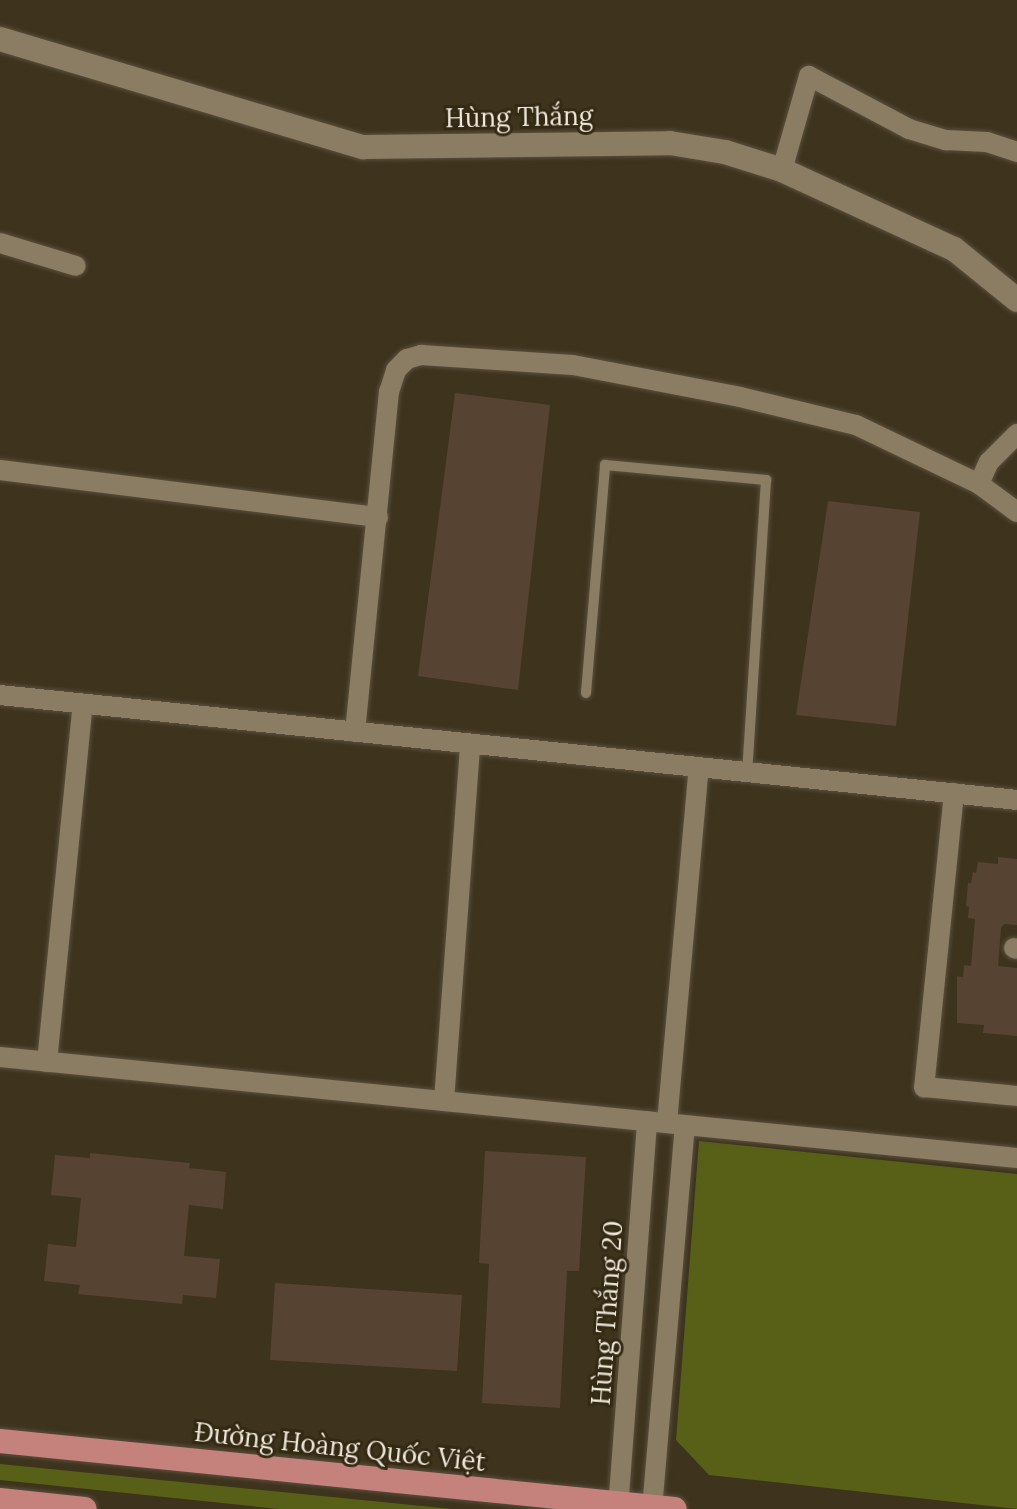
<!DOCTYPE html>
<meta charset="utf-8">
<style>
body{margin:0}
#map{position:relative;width:1017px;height:1509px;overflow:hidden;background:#3e331d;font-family:Lora,serif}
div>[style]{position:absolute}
.green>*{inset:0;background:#586017}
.building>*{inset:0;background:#574331}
.roads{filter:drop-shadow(0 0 2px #5a503d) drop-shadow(0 0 2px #5a503d)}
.lane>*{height:10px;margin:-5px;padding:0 5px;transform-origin:5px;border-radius:5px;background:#8a7d64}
.street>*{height:20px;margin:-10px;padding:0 10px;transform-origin:10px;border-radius:10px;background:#8a7d64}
.secondary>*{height:24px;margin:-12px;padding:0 12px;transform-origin:12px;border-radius:12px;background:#8a7d64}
.primary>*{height:24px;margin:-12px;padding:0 12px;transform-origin:12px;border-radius:12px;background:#c5827d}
span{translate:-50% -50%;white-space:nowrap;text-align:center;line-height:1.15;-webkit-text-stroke:6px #342913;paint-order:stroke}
.street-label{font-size:26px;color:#efe8db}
</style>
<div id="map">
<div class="green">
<i style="clip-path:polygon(699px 1141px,1017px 1174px,1017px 1509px,709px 1475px,676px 1440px)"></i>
<i style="clip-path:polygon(0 1464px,452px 1509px,279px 1509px,0 1480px)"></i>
</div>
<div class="building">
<i style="clip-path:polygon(455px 393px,550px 405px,518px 690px,418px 676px)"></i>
<i style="clip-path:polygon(828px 501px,920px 512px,896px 726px,796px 715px)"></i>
<i style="clip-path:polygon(998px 857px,1017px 859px,1017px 925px,1004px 924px,1001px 928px,998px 966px,1017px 968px,1017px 1036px,983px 1033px,984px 1025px,957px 1023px,957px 976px,963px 977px,964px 965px,971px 966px,975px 919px,968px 918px,969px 907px,966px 906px,968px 883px,971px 883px,973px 872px,976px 873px,978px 862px,998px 864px)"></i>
<i style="clip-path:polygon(485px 1151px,586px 1157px,579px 1271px,567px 1271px,560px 1408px,482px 1403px,489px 1264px,479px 1263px)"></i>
<i style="clip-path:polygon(90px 1153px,190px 1163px,189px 1168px,226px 1172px,223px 1209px,189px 1205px,184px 1256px,220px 1259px,216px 1298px,183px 1295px,182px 1304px,78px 1294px,80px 1285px,44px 1281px,48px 1244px,76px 1247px,81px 1198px,51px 1195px,55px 1155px,90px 1158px)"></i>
<i style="clip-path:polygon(275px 1283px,462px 1295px,457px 1371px,270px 1360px)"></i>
</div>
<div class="roads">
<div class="lane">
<i style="left:586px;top:693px;width:229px;rotate:-85.2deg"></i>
<i style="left:605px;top:465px;width:162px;rotate:5.3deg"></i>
<i style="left:766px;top:480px;width:293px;rotate:93.7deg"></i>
</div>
<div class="street">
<i style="left:782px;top:170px;width:98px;rotate:-74deg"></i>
<i style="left:809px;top:76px;width:113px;rotate:27.9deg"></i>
<i style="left:909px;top:129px;width:39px;rotate:17deg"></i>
<i style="left:946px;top:140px;width:41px;rotate:2.8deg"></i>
<i style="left:987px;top:142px;width:32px;rotate:18deg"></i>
<i style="left:0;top:243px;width:79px;rotate:16.8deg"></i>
<i style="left:0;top:470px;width:381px;rotate:7.1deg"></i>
<i style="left:979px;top:484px;width:24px;rotate:-66deg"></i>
<i style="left:989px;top:462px;width:40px;rotate:-45deg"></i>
<i style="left:0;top:695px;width:1022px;rotate:5.89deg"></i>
<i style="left:355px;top:732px;width:342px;rotate:-84.3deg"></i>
<i style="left:389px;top:392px;width:23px;rotate:-72deg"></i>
<i style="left:396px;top:370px;width:16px;rotate:-45deg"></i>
<i style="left:407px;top:359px;width:15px;rotate:-16deg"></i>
<i style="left:421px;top:355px;width:152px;rotate:3.8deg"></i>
<i style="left:573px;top:365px;width:170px;rotate:10.8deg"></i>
<i style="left:740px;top:397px;width:119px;rotate:13.6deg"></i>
<i style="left:856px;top:425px;width:136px;rotate:25.6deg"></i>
<i style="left:979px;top:484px;width:47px;rotate:36.4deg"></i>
<i style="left:954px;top:793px;width:296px;rotate:95.8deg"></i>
<i style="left:924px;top:1087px;width:93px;rotate:5.5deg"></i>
<i style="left:1014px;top:948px;width:3px;rotate:18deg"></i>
<i style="left:0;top:1057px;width:1022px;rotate:5.67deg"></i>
<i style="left:47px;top:1062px;width:360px;rotate:-84.3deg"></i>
<i style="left:444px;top:1101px;width:358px;rotate:-85.8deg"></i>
<i style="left:667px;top:1123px;width:357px;rotate:-84.9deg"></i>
<i style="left:618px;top:1509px;width:389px;rotate:-85.7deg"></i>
<i style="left:652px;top:1509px;width:385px;rotate:-85.1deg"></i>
</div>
<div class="secondary">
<i style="left:0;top:39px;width:379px;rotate:16.6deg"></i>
<i style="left:363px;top:147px;width:307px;rotate:-0.7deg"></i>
<i style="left:670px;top:143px;width:56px;rotate:9.3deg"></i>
<i style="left:725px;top:152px;width:60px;rotate:17.5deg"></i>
<i style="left:782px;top:170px;width:189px;rotate:24.7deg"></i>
<i style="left:954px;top:249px;width:81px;rotate:39deg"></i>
</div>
<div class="primary">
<i style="left:0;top:1441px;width:678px;rotate:5.75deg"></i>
<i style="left:0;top:1500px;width:85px;rotate:6deg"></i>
</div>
</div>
<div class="street-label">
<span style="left:519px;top:117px;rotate:-1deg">Hùng Thắng</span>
<span style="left:607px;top:1313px;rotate:-86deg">Hùng Thắng 20</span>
<span style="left:340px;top:1447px;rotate:6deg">Đường Hoàng Quốc Việt</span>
</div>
</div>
